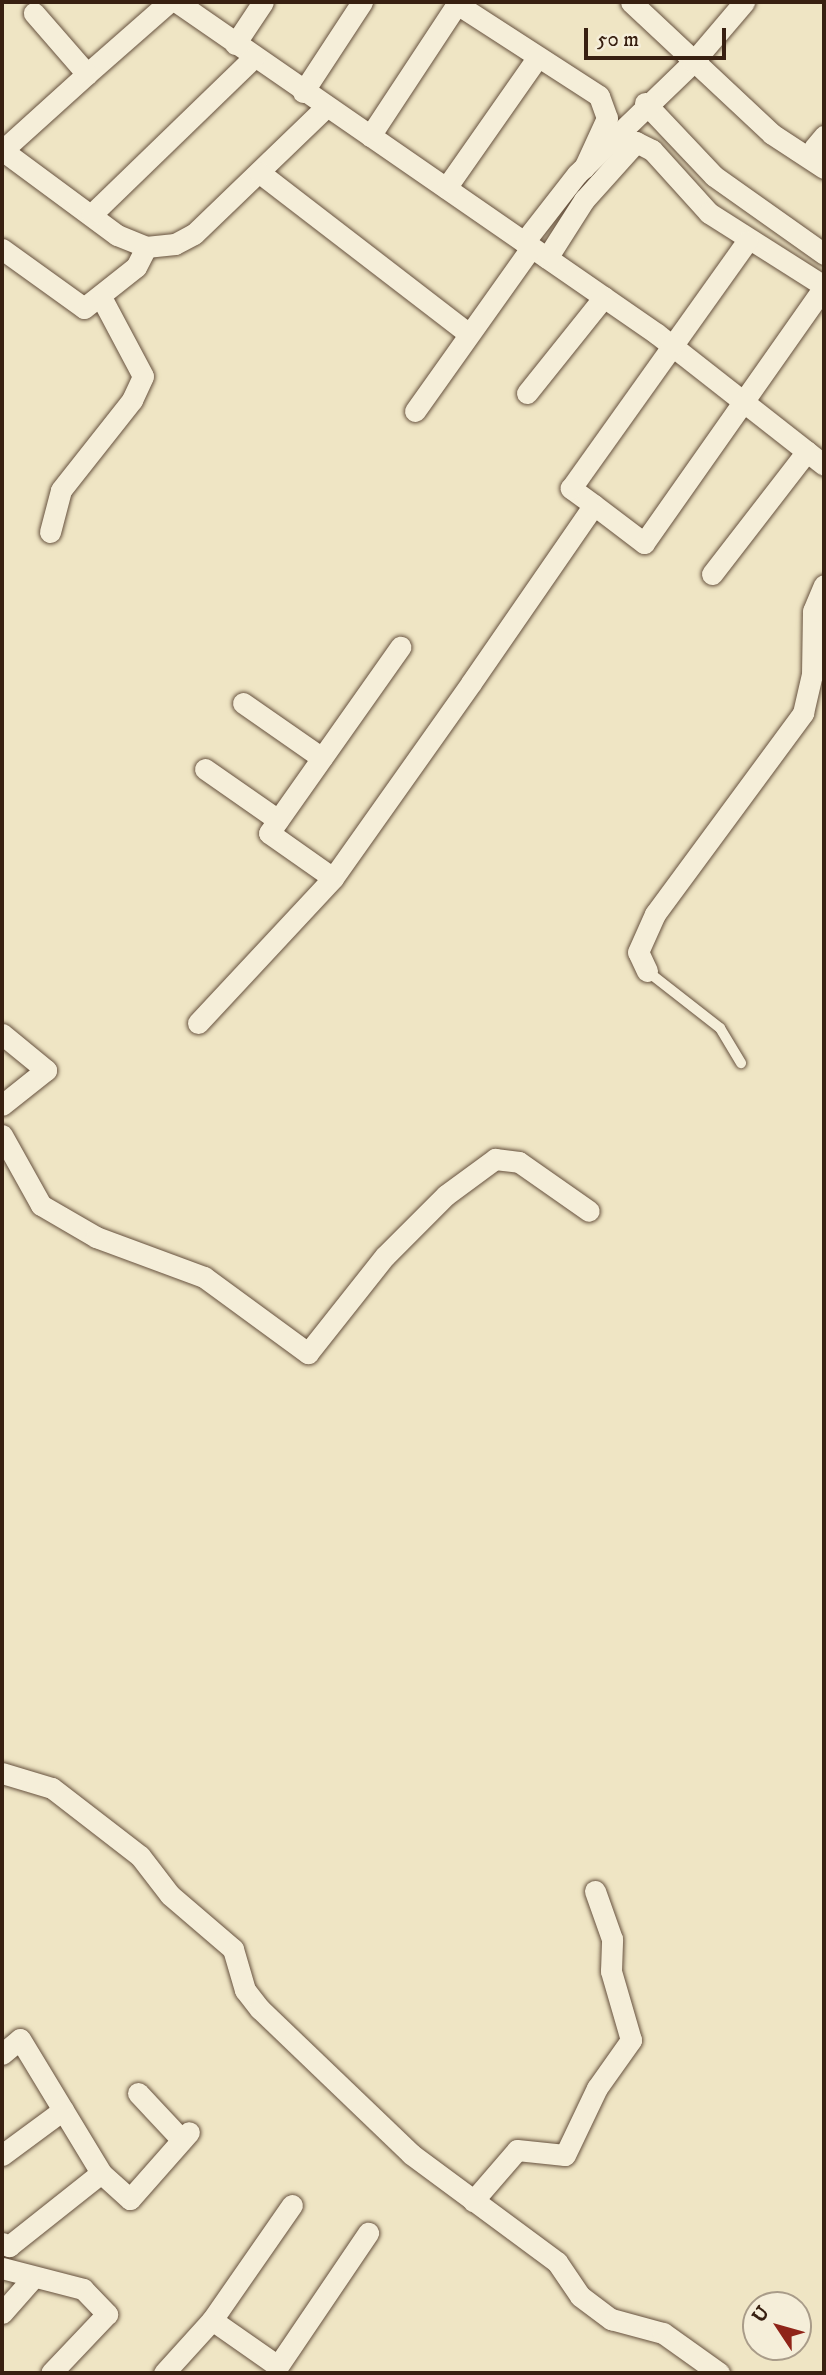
<!DOCTYPE html>
<style>
body{margin:0}
#map{position:relative;width:826px;height:2375px;overflow:hidden;background:#efe5c4;font-family:"IM FELL DW Pica",serif}
div>[style]{position:absolute}
.roads{filter:drop-shadow(0 0 2px #66513e) drop-shadow(0 0 2px #66513e)}
.service>*{height:10px;margin:-5px;padding:0 5px;transform-origin:5px;border-radius:5px;background:#f5eed9}
.minor>*{height:21px;margin:-10.5px;padding:0 10.5px;transform-origin:10.5px;border-radius:10.5px;background:#f5eed9}
span{translate:-50% -50%;white-space:nowrap;text-align:center;line-height:1.15;-webkit-text-stroke:5px #f5eed9;paint-order:stroke}
.frame{position:absolute;inset:0;border:4px solid #382011;pointer-events:none}
.north{position:absolute;left:742px;top:2291px;width:70px;height:70px;box-sizing:border-box;background:#f5eed9;border:2px solid #a99c89;border-radius:50%;rotate:306deg;font-size:19px;font-weight:700;line-height:28px;text-align:center;color:#382011}
.north::after{content:'';display:block;margin:auto;width:24px;height:32px;background:#8f2418;clip-path:polygon(50% 0,100% 100%,50% 72%,0 100%)}
.scale{position:absolute;left:584px;top:28px;width:142px;height:32px;box-sizing:border-box;border:4px solid #382011;border-top:0;padding-left:9px;font-size:21px;line-height:24px;white-space:nowrap;color:#382011;-webkit-text-stroke:5px #f5eed9;paint-order:stroke}
</style>
<div id="map">
<div class="roads">
<div class="service">
<i style="left:647px;top:971px;width:93px;rotate:38deg"></i>
<i style="left:720px;top:1028px;width:41px;rotate:59deg"></i>
</div>
<div class="minor">
<i style="left:177px;top:2px;width:584px;rotate:34.67deg"></i>
<i style="left:657px;top:334px;width:212px;rotate:38.1deg"></i>
<i style="left:631px;top:2px;width:193px;rotate:43.1deg"></i>
<i style="left:772px;top:134px;width:62px;rotate:33.2deg"></i>
<i style="left:235px;top:44px;width:50px;rotate:-56.3deg"></i>
<i style="left:87px;top:74px;width:109px;rotate:-41.3deg"></i>
<i style="left:303px;top:92px;width:108px;rotate:-56.8deg"></i>
<i style="left:645px;top:103px;width:100px;rotate:46.6deg"></i>
<i style="left:714px;top:176px;width:135px;rotate:35.3deg"></i>
<i style="left:370px;top:136px;width:158px;rotate:-56.6deg"></i>
<i style="left:457px;top:4px;width:169px;rotate:32.9deg"></i>
<i style="left:599px;top:96px;width:23px;rotate:70deg"></i>
<i style="left:607px;top:118px;width:55px;rotate:114.7deg"></i>
<i style="left:814px;top:148px;width:16px;rotate:-50deg"></i>
<i style="left:4px;top:149px;width:112px;rotate:-42.1deg"></i>
<i style="left:87px;top:74px;width:81px;rotate:-131deg"></i>
<i style="left:2px;top:150px;width:143px;rotate:36.5deg"></i>
<i style="left:117px;top:235px;width:31px;rotate:22deg"></i>
<i style="left:146px;top:247px;width:29px;rotate:-6deg"></i>
<i style="left:175px;top:244px;width:21px;rotate:-28deg"></i>
<i style="left:194px;top:234px;width:180px;rotate:-43.9deg"></i>
<i style="left:260px;top:173px;width:262px;rotate:37.6deg"></i>
<i style="left:446px;top:188px;width:159px;rotate:-55deg"></i>
<i style="left:92px;top:214px;width:226px;rotate:-44.1deg"></i>
<i style="left:524px;top:242px;width:86px;rotate:-52.1deg"></i>
<i style="left:577px;top:174px;width:161px;rotate:-44deg"></i>
<i style="left:693px;top:62px;width:79px;rotate:-49.6deg"></i>
<i style="left:2px;top:249px;width:101px;rotate:35.7deg"></i>
<i style="left:84px;top:308px;width:66px;rotate:-38.3deg"></i>
<i style="left:136px;top:267px;width:22px;rotate:-63deg"></i>
<i style="left:547px;top:258px;width:69px;rotate:-57.5deg"></i>
<i style="left:584px;top:200px;width:78px;rotate:-48.1deg"></i>
<i style="left:636px;top:142px;width:18px;rotate:27deg"></i>
<i style="left:652px;top:150px;width:85px;rotate:47.9deg"></i>
<i style="left:709px;top:213px;width:136px;rotate:32.4deg"></i>
<i style="left:527px;top:393px;width:123px;rotate:-51.3deg"></i>
<i style="left:415px;top:411px;width:200px;rotate:-54.6deg"></i>
<i style="left:594px;top:505px;width:63px;rotate:37.2deg"></i>
<i style="left:644px;top:543px;width:313px;rotate:-54.9deg"></i>
<i style="left:50px;top:532px;width:43px;rotate:-75.3deg"></i>
<i style="left:61px;top:490px;width:115px;rotate:-51.7deg"></i>
<i style="left:132px;top:400px;width:26px;rotate:-65deg"></i>
<i style="left:143px;top:376px;width:87px;rotate:-118deg"></i>
<i style="left:712px;top:574px;width:155px;rotate:-52.3deg"></i>
<i style="left:243px;top:703px;width:96px;rotate:34.8deg"></i>
<i style="left:205px;top:769px;width:89px;rotate:34.9deg"></i>
<i style="left:333px;top:878px;width:78px;rotate:-144.9deg"></i>
<i style="left:269px;top:833px;width:228px;rotate:-54.8deg"></i>
<i style="left:647px;top:971px;width:21px;rotate:-115deg"></i>
<i style="left:638px;top:952px;width:42px;rotate:-65.9deg"></i>
<i style="left:655px;top:914px;width:250px;rotate:-53.6deg"></i>
<i style="left:803px;top:713px;width:39px;rotate:-77deg"></i>
<i style="left:812px;top:675px;width:64px;rotate:-89.1deg"></i>
<i style="left:813px;top:611px;width:28px;rotate:-67deg"></i>
<i style="left:198px;top:1023px;width:198px;rotate:-47deg"></i>
<i style="left:333px;top:878px;width:239px;rotate:-54.7deg"></i>
<i style="left:471px;top:683px;width:216px;rotate:-55.4deg"></i>
<i style="left:594px;top:505px;width:29px;rotate:-144deg"></i>
<i style="left:571px;top:488px;width:303px;rotate:-54.5deg"></i>
<i style="left:2px;top:1034px;width:57px;rotate:39.3deg"></i>
<i style="left:46px;top:1070px;width:56px;rotate:141.5deg"></i>
<i style="left:2px;top:1135px;width:80px;rotate:60.9deg"></i>
<i style="left:41px;top:1205px;width:64px;rotate:30.2deg"></i>
<i style="left:96px;top:1237px;width:115px;rotate:20.3deg"></i>
<i style="left:204px;top:1277px;width:129px;rotate:36.2deg"></i>
<i style="left:308px;top:1353px;width:124px;rotate:-51.6deg"></i>
<i style="left:385px;top:1256px;width:86px;rotate:-45deg"></i>
<i style="left:446px;top:1195px;width:61px;rotate:-36.3deg"></i>
<i style="left:495px;top:1159px;width:24px;rotate:7deg"></i>
<i style="left:519px;top:1162px;width:85px;rotate:35deg"></i>
<i style="left:2px;top:1773px;width:52px;rotate:16.7deg"></i>
<i style="left:52px;top:1788px;width:111px;rotate:37.7deg"></i>
<i style="left:140px;top:1856px;width:49px;rotate:52.4deg"></i>
<i style="left:170px;top:1895px;width:83px;rotate:40.6deg"></i>
<i style="left:233px;top:1949px;width:43px;rotate:73.7deg"></i>
<i style="left:245px;top:1990px;width:24px;rotate:52deg"></i>
<i style="left:260px;top:2009px;width:209px;rotate:43.8deg"></i>
<i style="left:411px;top:2154px;width:182px;rotate:36.5deg"></i>
<i style="left:557px;top:2262px;width:41px;rotate:55.9deg"></i>
<i style="left:580px;top:2296px;width:39px;rotate:37deg"></i>
<i style="left:611px;top:2319px;width:54px;rotate:15.1deg"></i>
<i style="left:663px;top:2333px;width:69px;rotate:35.5deg"></i>
<i style="left:2px;top:2054px;width:23px;rotate:-40deg"></i>
<i style="left:20px;top:2039px;width:157px;rotate:58.8deg"></i>
<i style="left:101px;top:2173px;width:39px;rotate:42deg"></i>
<i style="left:130px;top:2199px;width:89px;rotate:-48.6deg"></i>
<i style="left:138px;top:2093px;width:64px;rotate:46.9deg"></i>
<i style="left:2px;top:2155px;width:76px;rotate:-36.4deg"></i>
<i style="left:473px;top:2201px;width:67px;rotate:-49.2deg"></i>
<i style="left:517px;top:2150px;width:48px;rotate:5.9deg"></i>
<i style="left:565px;top:2155px;width:74px;rotate:-64.5deg"></i>
<i style="left:597px;top:2088px;width:59px;rotate:-54.7deg"></i>
<i style="left:631px;top:2040px;width:72px;rotate:-106.2deg"></i>
<i style="left:611px;top:1971px;width:32px;rotate:-88deg"></i>
<i style="left:612px;top:1939px;width:51px;rotate:-109.5deg"></i>
<i style="left:2px;top:2243px;width:8px;rotate:23deg"></i>
<i style="left:9px;top:2246px;width:117px;rotate:-38.4deg"></i>
<i style="left:2px;top:2268px;width:84px;rotate:14.5deg"></i>
<i style="left:83px;top:2289px;width:35px;rotate:46deg"></i>
<i style="left:107px;top:2314px;width:81px;rotate:133.5deg"></i>
<i style="left:2px;top:2313px;width:45px;rotate:-48.6deg"></i>
<i style="left:212px;top:2320px;width:80px;rotate:34.9deg"></i>
<i style="left:278px;top:2366px;width:161px;rotate:-55.9deg"></i>
<i style="left:164px;top:2373px;width:72px;rotate:-47.8deg"></i>
<i style="left:212px;top:2320px;width:140px;rotate:-55.2deg"></i>
</div>
</div>
<div class="frame"></div>
<div class="north">U</div>
<div class="scale">50 m</div>
</div>
